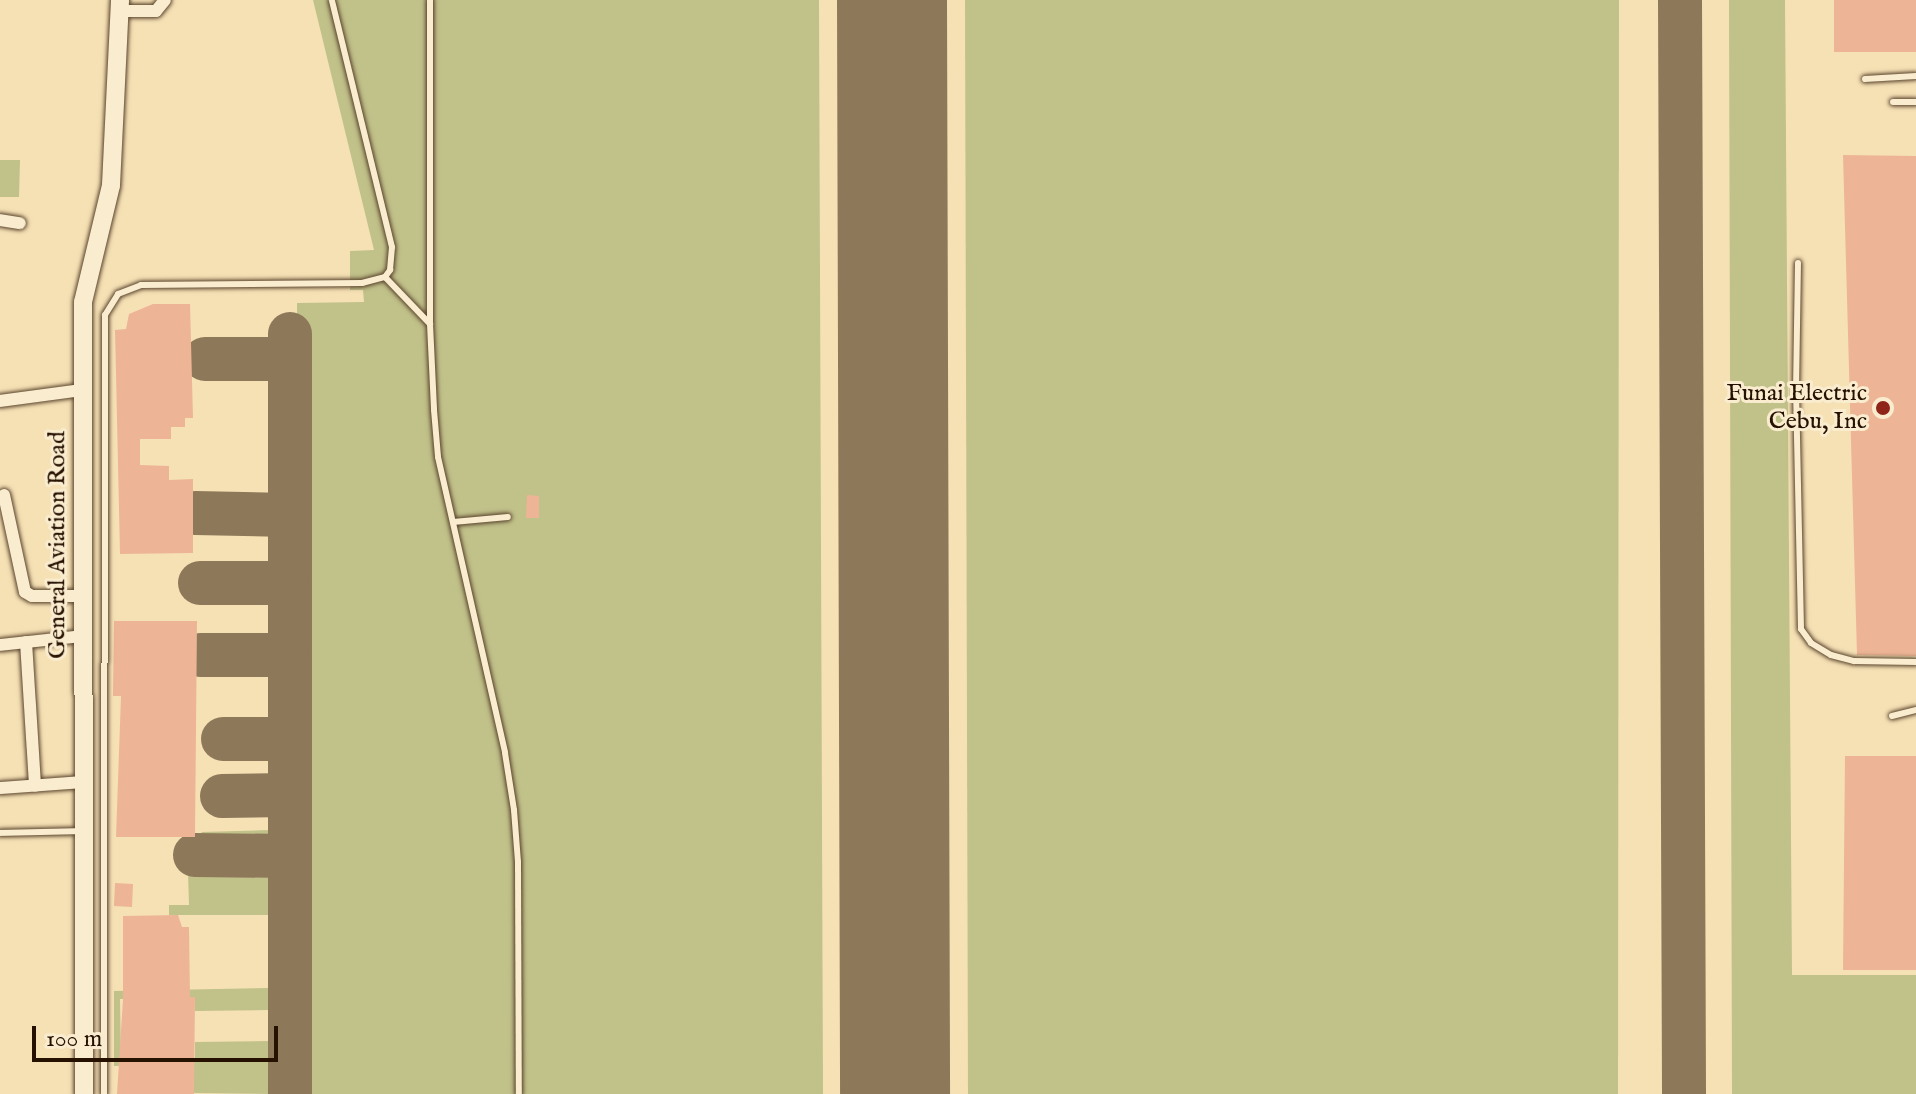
<!DOCTYPE html>
<style>
body{margin:0}
#map{position:relative;width:1916px;height:1094px;overflow:hidden;background:#f6e1b5;font-family:"IM FELL English",serif}
div>[style]{position:absolute}
.green>*{inset:0;background:#c1c18a}
.taxiway>*{height:44px;margin:-22px;padding:0 22px;transform-origin:22px;border-radius:22px;background:#8e785a}
.runway>*{height:110px;margin:-55px;padding:0 55px;transform-origin:55px;border-radius:55px;background:#8e785a}
.building>*{inset:0;background:#edb596}
.roads{filter:drop-shadow(0 0 2px #5a442d) drop-shadow(0 0 2px #5a442d)}
.lane>*{height:6px;margin:-3px;padding:0 3px;transform-origin:3px;border-radius:3px;background:#f9eccf}
.street>*{height:12px;margin:-6px;padding:0 6px;transform-origin:6px;border-radius:6px;background:#f9eccf}
.secondary>*{height:18px;margin:-9px;padding:0 9px;transform-origin:9px;border-radius:9px;background:#f9eccf}
.dots>*{width:22px;height:22px;translate:-50% -50%;box-sizing:border-box;border:4px solid #f9eccf;border-radius:50%}
span{translate:-50% -50%;white-space:nowrap;text-align:center;line-height:1.15;-webkit-text-stroke:6px #f9eccf;paint-order:stroke}
.poi-label{font-size:24px;color:#261000}
.right{translate:-100% -50%;text-align:right}
.street-label{font-size:24px;color:#261000}
.scale{position:absolute;left:32px;top:1026px;width:246px;height:36px;box-sizing:border-box;border:4px solid #261000;border-top:0;padding-left:10px;font-size:24px;line-height:28px;white-space:nowrap;color:#261000;-webkit-text-stroke:6px #f9eccf;paint-order:stroke}
</style>
<div id="map">
<div class="green">
<i style="clip-path:polygon(313px 0,819px 0,823px 1094px,297px 1094px,297px 303px,364px 302px,363px 290px,350px 290px,350px 251px,374px 250px)"></i>
<i style="clip-path:polygon(965px 0,1619px 0,1618px 1094px,968px 1094px)"></i>
<i style="clip-path:polygon(1729px 0,1785px 0,1792px 975px,1916px 975px,1916px 1094px,1732px 1094px)"></i>
<i style="clip-path:polygon(0 160px,20px 160px,19px 197px,0 197px)"></i>
<i style="clip-path:polygon(271px 830px,272px 848px,219px 848px,201px 832px)"></i>
<i style="clip-path:polygon(192px 861px,271px 861px,271px 915px,169px 915px,169px 905px,189px 905px,188px 872px,192px 872px)"></i>
<i style="clip-path:polygon(271px 988px,270px 1010px,195px 1011px,194px 997px,120px 999px,121px 1060px,195px 1059px,195px 1042px,270px 1041px,271px 1094px,194px 1093px,193px 1065px,114px 1066px,114px 991px)"></i>
</div>
<div class="taxiway">
<i style="left:1680px;top:0;width:1094px;rotate:89.79deg"></i>
<i style="left:290px;top:334px;width:760px;rotate:90deg"></i>
<i style="left:205px;top:359px;width:84px"></i>
<i style="left:195px;top:513px;width:93px;rotate:1.2deg"></i>
<i style="left:200px;top:583px;width:87px"></i>
<i style="left:200px;top:655px;width:87px"></i>
<i style="left:223px;top:739px;width:64px"></i>
<i style="left:222px;top:796px;width:66px;rotate:-0.9deg"></i>
<i style="left:195px;top:855px;width:93px;rotate:0.6deg"></i>
</div>
<div class="runway">
<i style="left:892px;top:0;width:1094px;rotate:89.84deg"></i>
</div>
<div class="building">
<i style="clip-path:polygon(1834px 0,1916px 0,1916px 52px,1834px 52px)"></i>
<i style="clip-path:polygon(1843px 155px,1916px 156px,1916px 656px,1857px 655px)"></i>
<i style="clip-path:polygon(153px 304px,190px 304px,193px 418px,185px 418px,185px 427px,171px 427px,171px 439px,140px 439px,140px 465px,169px 466px,169px 480px,193px 479px,193px 553px,120px 554px,115px 330px,126px 329px,129px 314px)"></i>
<i style="clip-path:polygon(527px 495px,539px 496px,539px 518px,526px 518px)"></i>
<i style="clip-path:polygon(114px 621px,197px 621px,195px 837px,116px 837px,121px 696px,113px 696px)"></i>
<i style="clip-path:polygon(1845px 756px,1916px 756px,1916px 970px,1843px 970px)"></i>
<i style="clip-path:polygon(115px 883px,133px 884px,132px 907px,114px 906px)"></i>
<i style="clip-path:polygon(178px 915px,182px 927px,189px 927px,190px 997px,195px 997px,194px 1094px,117px 1094px,123px 999px,123px 916px)"></i>
</div>
<div class="roads">
<div class="lane">
<i style="left:430px;top:0;width:324px;rotate:90deg"></i>
<i style="left:430px;top:324px;width:86px;rotate:87.3deg"></i>
<i style="left:434px;top:410px;width:47px;rotate:85.1deg"></i>
<i style="left:438px;top:457px;width:303px;rotate:77.2deg"></i>
<i style="left:505px;top:753px;width:58px;rotate:81deg"></i>
<i style="left:514px;top:810px;width:52px;rotate:85.6deg"></i>
<i style="left:518px;top:862px;width:232px;rotate:89.8deg"></i>
<i style="left:1865px;top:79px;width:51px;rotate:-3.4deg"></i>
<i style="left:1893px;top:102px;width:23px"></i>
<i style="left:1798px;top:263px;width:126px;rotate:90.9deg"></i>
<i style="left:1796px;top:389px;width:240px;rotate:88.8deg"></i>
<i style="left:1801px;top:629px;width:17px;rotate:54deg"></i>
<i style="left:1811px;top:643px;width:23px;rotate:31deg"></i>
<i style="left:1831px;top:655px;width:24px;rotate:15deg"></i>
<i style="left:1854px;top:661px;width:62px;rotate:0.9deg"></i>
<i style="left:385px;top:277px;width:65px;rotate:46.2deg"></i>
<i style="left:453px;top:522px;width:55px;rotate:-5.2deg"></i>
<i style="left:1892px;top:716px;width:25px;rotate:-14deg"></i>
<i style="left:0;top:833px;width:82px;rotate:-1.4deg"></i>
<i style="left:104px;top:1094px;width:779px;rotate:-89.93deg"></i>
<i style="left:105px;top:315px;width:25px;rotate:-58deg"></i>
<i style="left:118px;top:294px;width:25px;rotate:-21deg"></i>
<i style="left:141px;top:285px;width:221px;rotate:-0.5deg"></i>
<i style="left:362px;top:283px;width:24px;rotate:-15deg"></i>
<i style="left:385px;top:277px;width:9px;rotate:-54deg"></i>
<i style="left:390px;top:270px;width:23px;rotate:-85deg"></i>
<i style="left:392px;top:247px;width:254px;rotate:-103.7deg"></i>
</div>
<div class="street">
<i style="left:119px;top:11px;width:37px"></i>
<i style="left:156px;top:11px;width:14px;rotate:-51deg"></i>
<i style="left:0;top:220px;width:20px;rotate:9deg"></i>
<i style="left:0;top:401px;width:82px;rotate:-7.7deg"></i>
<i style="left:4px;top:495px;width:99px;rotate:77.8deg"></i>
<i style="left:25px;top:592px;width:8px;rotate:30deg"></i>
<i style="left:32px;top:596px;width:51px"></i>
<i style="left:26px;top:642px;width:144px;rotate:86.4deg"></i>
<i style="left:0;top:645px;width:83px;rotate:-6.2deg"></i>
<i style="left:0;top:788px;width:84px;rotate:-4.1deg"></i>
</div>
<div class="secondary">
<i style="left:84px;top:1094px;width:792px;rotate:-90.07deg"></i>
<i style="left:83px;top:302px;width:120px;rotate:-76.5deg"></i>
<i style="left:111px;top:185px;width:185px;rotate:-87.2deg"></i>
</div>
</div>
<div class="dots">
<i style="left:1883px;top:408px;background:#8f2418"></i>
</div>
<div class="poi-label">
<span class="right" style="left:1867px;top:408px">Funai Electric<br>Cebu, Inc</span>
</div>
<div class="street-label">
<span style="left:58px;top:545px;rotate:-90deg">General Aviation Road</span>
</div>
<div class="scale">100 m</div>
</div>
